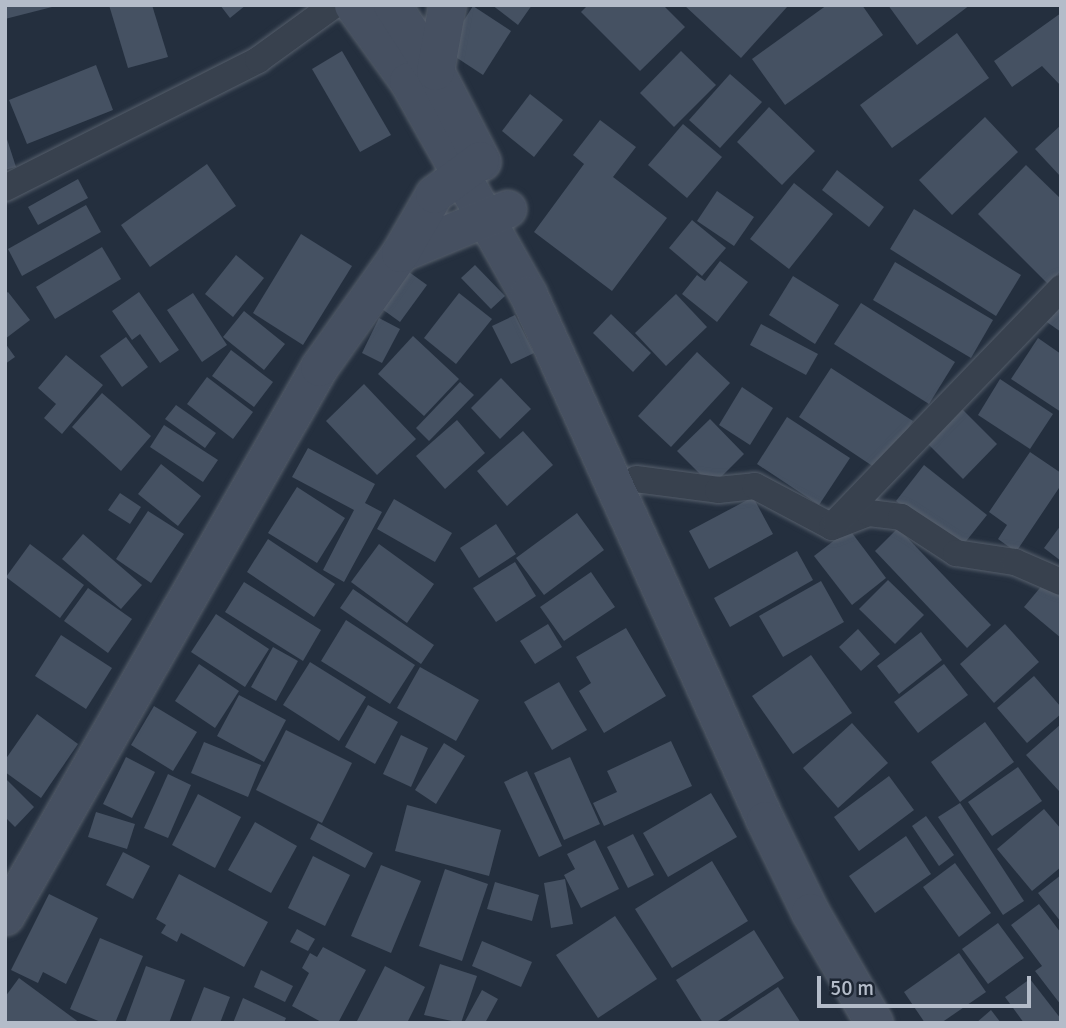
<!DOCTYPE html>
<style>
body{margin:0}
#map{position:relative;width:1066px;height:1028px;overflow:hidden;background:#242f3e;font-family:Signika,sans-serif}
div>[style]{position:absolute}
.building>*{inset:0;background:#455162}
.roads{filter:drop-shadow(0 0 2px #565f6c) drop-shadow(0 0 2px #565f6c)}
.street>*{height:26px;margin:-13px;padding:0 13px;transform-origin:13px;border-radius:13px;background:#38414e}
.secondary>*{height:37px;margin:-18.5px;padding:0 18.5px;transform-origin:18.5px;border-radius:18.5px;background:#465061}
span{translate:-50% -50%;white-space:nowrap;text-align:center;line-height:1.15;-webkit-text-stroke:5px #1d2633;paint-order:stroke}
.frame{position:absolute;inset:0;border:7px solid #b4bcc9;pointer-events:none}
.scale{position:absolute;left:817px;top:976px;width:214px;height:32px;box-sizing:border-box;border:4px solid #b4bcc9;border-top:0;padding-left:9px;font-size:21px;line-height:24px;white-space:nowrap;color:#b4bcc9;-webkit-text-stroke:5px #1d2633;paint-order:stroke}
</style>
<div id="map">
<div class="building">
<i style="clip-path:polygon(5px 5px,56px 5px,56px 6px,5px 19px)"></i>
<i style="clip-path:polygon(109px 5px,152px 5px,168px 57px,128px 68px)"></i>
<i style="clip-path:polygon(220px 5px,246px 5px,230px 18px)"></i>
<i style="clip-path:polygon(492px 5px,532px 5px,518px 25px)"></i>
<i style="clip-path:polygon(588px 5px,663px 5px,685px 27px,640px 71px,581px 12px)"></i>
<i style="clip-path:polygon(684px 5px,786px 5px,787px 7px,741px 58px)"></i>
<i style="clip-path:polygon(827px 5px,862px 5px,883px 35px,785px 105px,752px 59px)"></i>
<i style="clip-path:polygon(888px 5px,970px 5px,917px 45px)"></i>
<i style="clip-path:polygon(473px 6px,511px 31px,483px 75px,445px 50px)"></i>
<i style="clip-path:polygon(1061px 13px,1061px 86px,1042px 66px,1012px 87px,994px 61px)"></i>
<i style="clip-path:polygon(957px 33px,989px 78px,892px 148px,860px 105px)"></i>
<i style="clip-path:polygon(342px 51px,391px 135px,360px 152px,312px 69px)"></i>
<i style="clip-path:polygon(681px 51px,716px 85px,674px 127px,640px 93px)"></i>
<i style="clip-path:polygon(96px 65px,113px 110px,27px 144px,9px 100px)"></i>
<i style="clip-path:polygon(730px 74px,762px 102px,720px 148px,689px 120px)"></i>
<i style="clip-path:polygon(530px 94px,563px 120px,534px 157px,502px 131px)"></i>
<i style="clip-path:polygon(769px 107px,815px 151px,782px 185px,737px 142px)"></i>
<i style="clip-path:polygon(985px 117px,1018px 152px,952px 215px,919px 180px)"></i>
<i style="clip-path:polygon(600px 120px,636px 147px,613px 177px,667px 218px,612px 291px,534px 232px,584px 164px,573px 155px)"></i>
<i style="clip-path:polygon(683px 124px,722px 157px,687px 198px,648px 165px)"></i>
<i style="clip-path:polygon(1061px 125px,1061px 177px,1035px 149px)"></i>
<i style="clip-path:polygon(5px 133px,16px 167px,5px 170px)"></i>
<i style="clip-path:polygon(207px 164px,236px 206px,150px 267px,121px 225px)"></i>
<i style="clip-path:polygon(1026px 165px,1061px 199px,1061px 271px,1048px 284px,978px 214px)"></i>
<i style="clip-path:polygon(837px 170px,884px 207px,869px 227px,822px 190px)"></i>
<i style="clip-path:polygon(78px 179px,88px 198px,38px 225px,28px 207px)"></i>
<i style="clip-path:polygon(794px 183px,833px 214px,789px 269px,750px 239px)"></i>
<i style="clip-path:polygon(717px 191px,754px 217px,734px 246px,697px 221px)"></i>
<i style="clip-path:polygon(86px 205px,101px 232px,22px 276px,8px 249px)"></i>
<i style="clip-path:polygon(914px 209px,1021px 275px,996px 316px,890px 249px)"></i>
<i style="clip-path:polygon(692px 220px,726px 248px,702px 276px,669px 248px)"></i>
<i style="clip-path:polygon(301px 234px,352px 266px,303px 345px,253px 313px)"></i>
<i style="clip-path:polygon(102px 247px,121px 279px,55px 319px,36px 287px)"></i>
<i style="clip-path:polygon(236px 255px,264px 278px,233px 317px,205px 294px)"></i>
<i style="clip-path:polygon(720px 261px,748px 282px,717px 322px,682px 294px,697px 275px,705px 281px)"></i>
<i style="clip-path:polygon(895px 262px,993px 320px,971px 358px,873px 300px)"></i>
<i style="clip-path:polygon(475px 265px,505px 296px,491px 309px,461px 278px)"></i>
<i style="clip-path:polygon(409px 272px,427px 285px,400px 322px,382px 309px)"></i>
<i style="clip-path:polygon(793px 276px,839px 305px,815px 344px,769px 315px)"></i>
<i style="clip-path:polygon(8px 292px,30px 320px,5px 339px,5px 294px)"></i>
<i style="clip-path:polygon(139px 292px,179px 350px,160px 363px,140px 334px,132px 340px,112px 311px)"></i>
<i style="clip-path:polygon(193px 293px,227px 345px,202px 362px,167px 310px)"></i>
<i style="clip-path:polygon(459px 293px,492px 319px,456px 364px,424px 338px)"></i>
<i style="clip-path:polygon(676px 294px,707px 327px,666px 366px,635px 333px)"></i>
<i style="clip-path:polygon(1061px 298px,1061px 332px,1044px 320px)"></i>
<i style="clip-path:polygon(861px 303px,955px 362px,929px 404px,834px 344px)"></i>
<i style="clip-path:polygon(244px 311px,285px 344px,264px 370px,223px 337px)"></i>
<i style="clip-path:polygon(611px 314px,651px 353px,633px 372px,593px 333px)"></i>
<i style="clip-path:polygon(515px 315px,534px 353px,511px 364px,492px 326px)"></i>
<i style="clip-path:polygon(379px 318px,400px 329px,382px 363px,362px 353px)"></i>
<i style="clip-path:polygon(761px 324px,818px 354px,806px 375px,750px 345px)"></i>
<i style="clip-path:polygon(413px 336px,459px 379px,424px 416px,378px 374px)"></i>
<i style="clip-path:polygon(126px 337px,148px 367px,122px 387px,100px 356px)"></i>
<i style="clip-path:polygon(1038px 338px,1061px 354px,1061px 412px,1011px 379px)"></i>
<i style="clip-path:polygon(5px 343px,15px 357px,5px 364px)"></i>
<i style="clip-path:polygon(231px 350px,273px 382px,254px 407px,212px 376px)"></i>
<i style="clip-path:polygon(697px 352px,730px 383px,671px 447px,638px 416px)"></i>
<i style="clip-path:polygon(66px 355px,103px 385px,62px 434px,44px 418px,56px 404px,38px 388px)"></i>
<i style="clip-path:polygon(831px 368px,913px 421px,880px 471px,799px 417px)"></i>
<i style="clip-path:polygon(207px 377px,253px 412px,233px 439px,187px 404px)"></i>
<i style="clip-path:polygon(501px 378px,531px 409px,500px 439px,471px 408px)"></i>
<i style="clip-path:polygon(1000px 379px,1053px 414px,1030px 449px,978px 415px)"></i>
<i style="clip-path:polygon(460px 382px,474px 395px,429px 441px,416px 428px)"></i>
<i style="clip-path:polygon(364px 384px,416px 439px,377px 475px,326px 421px)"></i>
<i style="clip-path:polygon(742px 387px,773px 408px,750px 445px,719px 425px)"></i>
<i style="clip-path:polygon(102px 393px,151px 436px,121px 471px,72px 427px)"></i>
<i style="clip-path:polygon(957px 404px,997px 444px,963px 479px,923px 439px)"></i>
<i style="clip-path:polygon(176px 405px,216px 433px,205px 448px,165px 419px)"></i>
<i style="clip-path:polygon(787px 417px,850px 458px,819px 505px,757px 464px)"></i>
<i style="clip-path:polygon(710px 419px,744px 454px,712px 486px,677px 451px)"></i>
<i style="clip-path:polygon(457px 420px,485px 453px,445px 489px,416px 456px)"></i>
<i style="clip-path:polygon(164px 425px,218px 460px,203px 482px,150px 447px)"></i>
<i style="clip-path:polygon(523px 431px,553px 465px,507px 506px,477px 471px)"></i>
<i style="clip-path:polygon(308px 448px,375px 484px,365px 503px,382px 512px,344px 582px,323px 570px,354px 510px,292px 477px)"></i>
<i style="clip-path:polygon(1030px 452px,1061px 473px,1061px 485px,1016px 552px,998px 539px,1007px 525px,989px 512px)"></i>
<i style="clip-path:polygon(161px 464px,201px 496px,178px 526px,138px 494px)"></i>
<i style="clip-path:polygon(924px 465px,987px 515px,959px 550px,896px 501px)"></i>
<i style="clip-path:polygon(297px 487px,345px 518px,317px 563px,268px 533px)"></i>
<i style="clip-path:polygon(120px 493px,141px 507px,130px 524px,108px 510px)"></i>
<i style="clip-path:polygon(753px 497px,773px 534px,709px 569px,689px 531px)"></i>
<i style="clip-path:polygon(394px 499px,452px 533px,435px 562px,377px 529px)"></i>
<i style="clip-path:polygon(148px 511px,184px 534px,151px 583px,116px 559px)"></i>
<i style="clip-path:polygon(577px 513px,604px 550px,544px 595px,516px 558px)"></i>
<i style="clip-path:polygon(496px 524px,516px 554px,479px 578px,460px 548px)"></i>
<i style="clip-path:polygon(1061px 525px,1061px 561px,1044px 548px)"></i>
<i style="clip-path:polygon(898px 528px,991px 625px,967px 648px,875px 551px)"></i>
<i style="clip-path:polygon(849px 529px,886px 578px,852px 605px,814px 556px)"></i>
<i style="clip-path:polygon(83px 534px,142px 585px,121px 609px,62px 559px)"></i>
<i style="clip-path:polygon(268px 539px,335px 584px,314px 617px,247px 572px)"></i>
<i style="clip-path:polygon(30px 544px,84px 585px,60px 618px,6px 577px)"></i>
<i style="clip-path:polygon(379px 544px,434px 584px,407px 623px,351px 582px)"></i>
<i style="clip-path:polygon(797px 551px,813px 580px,730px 627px,714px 598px)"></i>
<i style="clip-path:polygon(515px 562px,536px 596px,496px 622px,473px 588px)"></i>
<i style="clip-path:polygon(591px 572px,615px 607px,564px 641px,540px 607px)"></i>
<i style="clip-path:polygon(1049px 577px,1061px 586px,1061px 638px,1024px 607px)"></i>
<i style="clip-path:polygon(888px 580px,924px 615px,895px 644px,859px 609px)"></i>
<i style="clip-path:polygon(821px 581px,844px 622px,783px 657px,759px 616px)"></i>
<i style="clip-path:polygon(244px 582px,321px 630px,303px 661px,225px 612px)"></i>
<i style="clip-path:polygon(88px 588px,132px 619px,108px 653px,64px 621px)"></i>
<i style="clip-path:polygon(353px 589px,434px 645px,421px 664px,340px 608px)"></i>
<i style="clip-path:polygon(216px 614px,269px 649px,245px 687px,191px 652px)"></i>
<i style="clip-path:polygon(346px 620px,415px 665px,390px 704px,321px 661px)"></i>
<i style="clip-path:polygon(548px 624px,562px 647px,535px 664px,520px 641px)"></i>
<i style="clip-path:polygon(1005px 624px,1039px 662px,994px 703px,960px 664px)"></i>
<i style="clip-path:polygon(626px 628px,666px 696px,604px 733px,579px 691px,591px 683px,576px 657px)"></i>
<i style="clip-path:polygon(858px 629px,880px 654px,861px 671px,839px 647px)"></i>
<i style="clip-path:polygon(921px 632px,942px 660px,899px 694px,877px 666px)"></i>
<i style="clip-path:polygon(61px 635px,112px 668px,86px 709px,35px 676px)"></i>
<i style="clip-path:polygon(273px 647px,298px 661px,276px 701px,251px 687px)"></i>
<i style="clip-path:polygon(811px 655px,852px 713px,793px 754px,752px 696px)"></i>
<i style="clip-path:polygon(310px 662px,366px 697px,339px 741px,283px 705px)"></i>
<i style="clip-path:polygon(199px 664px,239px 691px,215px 728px,175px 701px)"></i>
<i style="clip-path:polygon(944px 664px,968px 695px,918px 733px,894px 702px)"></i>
<i style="clip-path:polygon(420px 667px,479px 700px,456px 741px,397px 708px)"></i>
<i style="clip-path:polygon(1034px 676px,1061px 707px,1061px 714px,1027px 743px,997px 708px)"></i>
<i style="clip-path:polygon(559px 682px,587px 730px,552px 750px,524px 702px)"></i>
<i style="clip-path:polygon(239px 695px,286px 720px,264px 762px,217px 736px)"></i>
<i style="clip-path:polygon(368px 705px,398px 722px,375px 764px,345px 747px)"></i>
<i style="clip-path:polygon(154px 706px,197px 732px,173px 771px,131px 745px)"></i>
<i style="clip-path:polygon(37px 714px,78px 744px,41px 798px,5px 772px,5px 760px)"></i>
<i style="clip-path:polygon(985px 722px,1014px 762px,960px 802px,931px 762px)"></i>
<i style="clip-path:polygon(852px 723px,888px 763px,838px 808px,803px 768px)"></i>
<i style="clip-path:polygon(1061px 724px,1061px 789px,1059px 791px,1026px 755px)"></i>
<i style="clip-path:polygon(286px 730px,352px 763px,322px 823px,256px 790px)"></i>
<i style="clip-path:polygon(401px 735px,428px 748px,411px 787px,383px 774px)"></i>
<i style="clip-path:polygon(671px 741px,692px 786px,604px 826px,593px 803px,617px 792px,607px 771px)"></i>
<i style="clip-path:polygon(204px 742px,261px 765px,248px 797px,191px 773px)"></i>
<i style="clip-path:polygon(444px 743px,465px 756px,436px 804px,415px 790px)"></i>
<i style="clip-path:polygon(126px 757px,155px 772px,132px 818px,103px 804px)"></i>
<i style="clip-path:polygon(570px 757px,600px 824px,564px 840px,534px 773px)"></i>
<i style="clip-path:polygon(1018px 767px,1042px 801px,992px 836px,968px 802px)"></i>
<i style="clip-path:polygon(527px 771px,562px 846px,539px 857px,504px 782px)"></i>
<i style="clip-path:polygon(168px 774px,191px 785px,168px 838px,144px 828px)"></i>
<i style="clip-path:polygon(889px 776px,914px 810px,859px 851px,834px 817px)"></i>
<i style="clip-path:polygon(5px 778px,34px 807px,15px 827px,5px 817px)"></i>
<i style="clip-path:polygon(711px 793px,737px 837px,668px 877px,643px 833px)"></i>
<i style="clip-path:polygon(198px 794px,241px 817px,215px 868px,172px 845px)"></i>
<i style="clip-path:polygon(960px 803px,1024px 901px,1003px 915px,938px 817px)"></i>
<i style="clip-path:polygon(407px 805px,501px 830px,489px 876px,395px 851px)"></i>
<i style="clip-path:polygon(1044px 809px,1061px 829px,1061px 867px,1032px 891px,997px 849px)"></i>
<i style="clip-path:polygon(96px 812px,135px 824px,127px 849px,88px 837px)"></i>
<i style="clip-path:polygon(926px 816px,954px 855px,939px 866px,912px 826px)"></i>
<i style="clip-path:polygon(255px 822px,297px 846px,271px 893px,228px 870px)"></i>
<i style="clip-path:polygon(318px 823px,373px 853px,365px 868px,310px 839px)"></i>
<i style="clip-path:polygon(633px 834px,654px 875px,628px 888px,607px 847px)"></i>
<i style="clip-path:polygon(906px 836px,931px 874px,875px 913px,849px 876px)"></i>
<i style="clip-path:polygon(595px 840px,619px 889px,581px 908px,564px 875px,575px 869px,567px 854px)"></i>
<i style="clip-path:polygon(123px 852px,150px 866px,133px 899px,106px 885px)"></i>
<i style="clip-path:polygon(313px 856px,350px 875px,325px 926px,288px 908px)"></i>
<i style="clip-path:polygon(712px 861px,748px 921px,672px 968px,635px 909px)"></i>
<i style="clip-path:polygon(955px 863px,991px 913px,959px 937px,923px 887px)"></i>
<i style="clip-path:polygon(381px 865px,421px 881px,391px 953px,351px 936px)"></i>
<i style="clip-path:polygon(445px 869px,488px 884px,462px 961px,419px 946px)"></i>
<i style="clip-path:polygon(179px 874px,268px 922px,244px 967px,181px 933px,177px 942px,161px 933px,166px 925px,156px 919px)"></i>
<i style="clip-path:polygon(1061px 875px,1061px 922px,1038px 893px)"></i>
<i style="clip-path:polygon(565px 879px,573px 924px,551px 928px,544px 883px)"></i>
<i style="clip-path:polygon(495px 882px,539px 895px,532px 921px,487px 909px)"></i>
<i style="clip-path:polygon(49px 894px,98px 918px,66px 984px,43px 972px,38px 983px,11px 970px)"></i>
<i style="clip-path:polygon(1039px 904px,1061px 933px,1061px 1005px,1035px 971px,1042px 966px,1011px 925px)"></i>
<i style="clip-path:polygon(615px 916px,657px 979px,598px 1018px,556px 955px)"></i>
<i style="clip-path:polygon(998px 923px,1024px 958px,988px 984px,962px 949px)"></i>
<i style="clip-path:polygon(297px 929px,315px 939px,308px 951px,290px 942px)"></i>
<i style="clip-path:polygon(754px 930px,784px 978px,715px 1023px,703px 1023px,676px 980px)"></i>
<i style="clip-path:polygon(100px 938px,143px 956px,115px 1023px,103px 1023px,70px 1009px)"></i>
<i style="clip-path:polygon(482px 941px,532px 962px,521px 987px,472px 966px)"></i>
<i style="clip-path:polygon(323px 947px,366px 970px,338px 1023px,323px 1023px,292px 1006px,309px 973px,302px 968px,310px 953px,317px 957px)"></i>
<i style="clip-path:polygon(959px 953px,986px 992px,941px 1023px,925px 1023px,904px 992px)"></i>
<i style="clip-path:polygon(440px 964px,477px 976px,461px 1023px,424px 1015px)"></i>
<i style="clip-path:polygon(146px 966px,185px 980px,169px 1023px,125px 1023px)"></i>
<i style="clip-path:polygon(385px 966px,425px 987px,407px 1023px,356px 1023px)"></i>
<i style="clip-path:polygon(261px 970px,293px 986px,285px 1002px,254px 987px)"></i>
<i style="clip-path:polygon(19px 978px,80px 1023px,7px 1023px,5px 997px)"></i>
<i style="clip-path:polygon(1030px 979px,1061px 1019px,1061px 1023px,1024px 1023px,1005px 997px)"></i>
<i style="clip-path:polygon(204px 987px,230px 997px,220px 1023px,190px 1023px)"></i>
<i style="clip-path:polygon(778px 987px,801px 1023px,724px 1023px)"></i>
<i style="clip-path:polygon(482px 990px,498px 999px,485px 1023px,464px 1023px)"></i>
<i style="clip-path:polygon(243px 998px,286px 1018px,284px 1023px,233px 1023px)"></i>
<i style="clip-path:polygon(991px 1010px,1001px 1023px,976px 1023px)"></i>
</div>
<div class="roads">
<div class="street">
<i style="left:5px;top:188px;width:284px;rotate:-26.8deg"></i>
<i style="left:258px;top:60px;width:94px;rotate:-35.9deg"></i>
<i style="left:636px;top:479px;width:83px;rotate:7.6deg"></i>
<i style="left:718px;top:490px;width:37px;rotate:-6deg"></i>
<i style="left:755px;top:486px;width:87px;rotate:28deg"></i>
<i style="left:832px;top:527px;width:40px;rotate:-21deg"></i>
<i style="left:869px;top:513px;width:32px;rotate:7deg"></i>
<i style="left:901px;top:517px;width:66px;rotate:33.2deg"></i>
<i style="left:956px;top:553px;width:60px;rotate:8.7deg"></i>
<i style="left:1015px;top:562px;width:50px;rotate:23.5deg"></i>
<i style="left:836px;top:522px;width:325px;rotate:-46.1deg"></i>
</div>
<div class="secondary">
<i style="left:353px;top:5px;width:94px;rotate:54.1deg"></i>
<i style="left:408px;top:81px;width:244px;rotate:60.6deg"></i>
<i style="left:528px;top:294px;width:577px;rotate:65.75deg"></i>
<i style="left:765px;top:820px;width:102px;rotate:63.9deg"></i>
<i style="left:810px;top:912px;width:128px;rotate:60deg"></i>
<i style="left:392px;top:5px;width:79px;rotate:56.9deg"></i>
<i style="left:435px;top:71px;width:102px;rotate:62.7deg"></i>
<i style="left:435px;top:71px;width:67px;rotate:-79.7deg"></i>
<i style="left:400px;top:253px;width:116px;rotate:-22.4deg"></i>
<i style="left:5px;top:916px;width:632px;rotate:-60.23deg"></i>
<i style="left:319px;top:367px;width:140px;rotate:-54.6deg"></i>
<i style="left:400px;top:253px;width:68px;rotate:-60deg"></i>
<i style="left:434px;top:194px;width:57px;rotate:-36.5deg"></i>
</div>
</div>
<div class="frame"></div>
<div class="scale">50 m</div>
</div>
